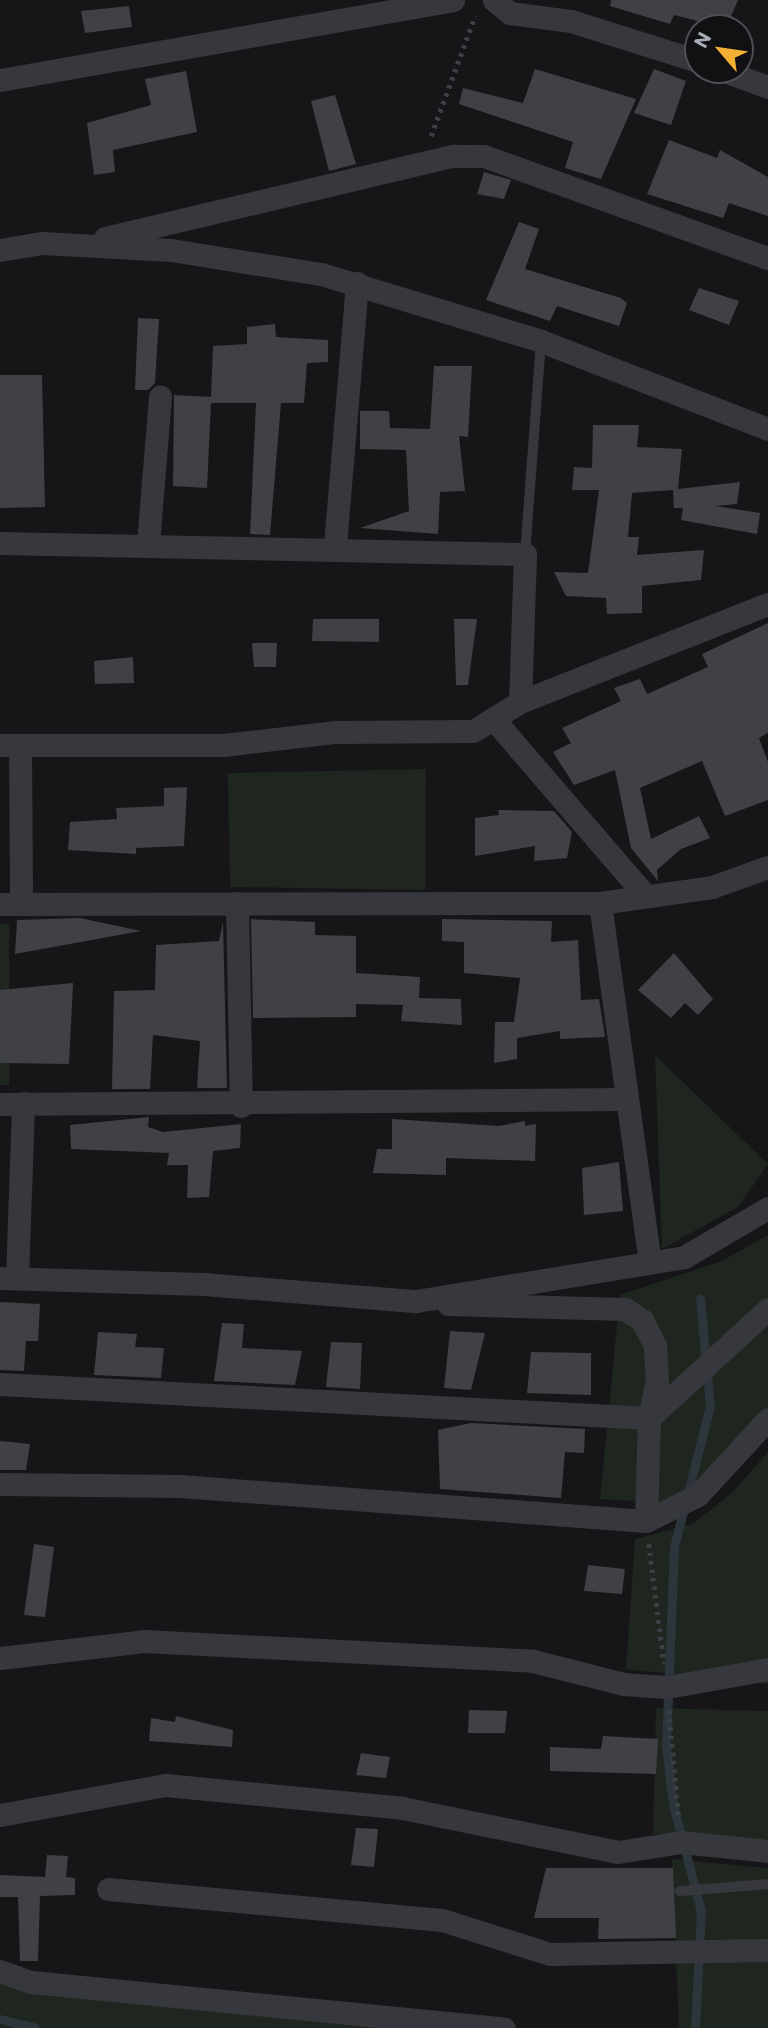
<!DOCTYPE html>
<style>
body{margin:0}
#map{position:relative;width:768px;height:2028px;overflow:hidden;background:#161618;font-family:Commissioner,sans-serif}
div>[style]{position:absolute}
.green>*{inset:0;background:#1e261f}
.stream>*{height:9px;margin:-4.5px;padding:0 4.5px;transform-origin:4.5px;border-radius:4.5px;background:#2c353c}
.building>*{inset:0;background:#404145}
.path>*{height:4.5px;margin-top:-2.25px;transform-origin:0;background:repeating-linear-gradient(90deg,#3d3f44 0 3.5px,transparent 0 8.5px)}
.lane>*{height:10px;margin:-5px;padding:0 5px;transform-origin:5px;border-radius:5px;background:#37383d}
.street>*{height:23px;margin:-11.5px;padding:0 11.5px;transform-origin:11.5px;border-radius:11.5px;background:#37383d}
span{translate:-50% -50%;white-space:nowrap;text-align:center;line-height:1.15;-webkit-text-stroke:5px #111113;paint-order:stroke}
.north{position:absolute;left:684px;top:14px;width:70px;height:70px;box-sizing:border-box;background:#111113;border:2px solid #4d4f55;border-radius:50%;rotate:299deg;font-size:19px;font-weight:700;line-height:28px;text-align:center;color:#a8adb8}
.north::after{content:'';display:block;margin:auto;width:24px;height:32px;background:#f2b134;clip-path:polygon(50% 0,100% 100%,50% 72%,0 100%)}
</style>
<div id="map">
<div class="green">
<i style="clip-path:polygon(426px 769px,425px 890px,230px 887px,228px 773px)"></i>
<i style="clip-path:polygon(0 924px,9px 924px,9px 1085px,0 1085px)"></i>
<i style="clip-path:polygon(655px 1055px,768px 1164px,738px 1207px,662px 1249px)"></i>
<i style="clip-path:polygon(768px 1235px,768px 1411px,705px 1483px,667px 1503px,600px 1499px,620px 1295px,722px 1261px)"></i>
<i style="clip-path:polygon(768px 1452px,768px 1684px,626px 1669px,635px 1539px,692px 1524px,733px 1492px)"></i>
<i style="clip-path:polygon(656px 1708px,768px 1711px,768px 1844px,653px 1834px)"></i>
<i style="clip-path:polygon(672px 1859px,768px 1868px,768px 2028px,679px 2028px)"></i>
<i style="clip-path:polygon(0 1982px,436px 2028px,0 2028px)"></i>
</div>
<div class="stream">
<i style="left:0;top:2019px;width:36px;rotate:14deg"></i>
<i style="left:695px;top:2028px;width:117px;rotate:-87.1deg"></i>
<i style="left:701px;top:1911px;width:111px;rotate:-104.7deg"></i>
<i style="left:673px;top:1804px;width:58px;rotate:-96.9deg"></i>
<i style="left:666px;top:1746px;width:199px;rotate:-87.7deg"></i>
<i style="left:674px;top:1547px;width:146px;rotate:-75.7deg"></i>
<i style="left:710px;top:1406px;width:108px;rotate:-95.3deg"></i>
</div>
<div class="building">
<i style="clip-path:polygon(611px 0,738px 0,726px 28px,674px 15px,670px 24px,610px 6px)"></i>
<i style="clip-path:polygon(129px 6px,132px 27px,85px 33px,81px 11px)"></i>
<i style="clip-path:polygon(535px 69px,636px 99px,601px 179px,565px 168px,573px 142px,459px 104px,463px 88px,523px 103px)"></i>
<i style="clip-path:polygon(654px 69px,686px 81px,671px 125px,634px 113px)"></i>
<i style="clip-path:polygon(186px 71px,197px 132px,113px 150px,115px 172px,94px 175px,87px 123px,151px 105px,145px 79px)"></i>
<i style="clip-path:polygon(335px 95px,356px 164px,329px 171px,311px 101px)"></i>
<i style="clip-path:polygon(669px 140px,717px 158px,720px 150px,768px 177px,768px 216px,729px 203px,723px 218px,647px 194px)"></i>
<i style="clip-path:polygon(484px 172px,511px 180px,504px 199px,477px 194px)"></i>
<i style="clip-path:polygon(519px 222px,539px 229px,525px 269px,621px 298px,627px 303px,619px 326px,557px 306px,550px 321px,486px 300px)"></i>
<i style="clip-path:polygon(699px 288px,739px 301px,729px 325px,689px 310px)"></i>
<i style="clip-path:polygon(138px 318px,159px 319px,155px 383px,148px 390px,135px 390px)"></i>
<i style="clip-path:polygon(275px 324px,276px 337px,328px 340px,328px 362px,307px 363px,304px 403px,281px 403px,270px 535px,250px 534px,256px 403px,211px 403px,207px 488px,173px 486px,174px 395px,211px 397px,213px 346px,247px 344px,247px 327px)"></i>
<i style="clip-path:polygon(434px 366px,472px 366px,468px 437px,459px 436px,465px 491px,440px 492px,438px 534px,360px 528px,409px 511px,406px 450px,360px 449px,360px 411px,389px 411px,390px 428px,430px 429px)"></i>
<i style="clip-path:polygon(0 375px,42px 375px,45px 507px,0 508px)"></i>
<i style="clip-path:polygon(593px 425px,639px 425px,637px 447px,682px 449px,678px 489px,740px 482px,737px 504px,715px 506px,760px 513px,757px 534px,681px 520px,683px 508px,674px 508px,673px 490px,632px 493px,628px 537px,639px 537px,637px 555px,704px 550px,701px 580px,642px 586px,642px 613px,607px 614px,606px 598px,566px 596px,554px 572px,588px 573px,599px 490px,572px 490px,574px 467px,592px 468px)"></i>
<i style="clip-path:polygon(313px 619px,379px 619px,379px 642px,312px 641px)"></i>
<i style="clip-path:polygon(454px 619px,477px 619px,468px 685px,456px 685px)"></i>
<i style="clip-path:polygon(768px 623px,768px 733px,759px 738px,768px 762px,768px 800px,725px 816px,702px 761px,640px 788px,651px 839px,699px 816px,710px 838px,681px 849px,657px 870px,658px 881px,631px 848px,615px 770px,574px 785px,553px 752px,571px 743px,562px 728px,621px 701px,614px 688px,640px 679px,647px 694px,708px 667px,702px 654px)"></i>
<i style="clip-path:polygon(252px 643px,277px 643px,276px 667px,254px 667px)"></i>
<i style="clip-path:polygon(133px 657px,134px 683px,95px 684px,94px 661px)"></i>
<i style="clip-path:polygon(187px 787px,184px 846px,136px 848px,136px 854px,68px 850px,70px 822px,117px 819px,116px 808px,164px 806px,164px 788px)"></i>
<i style="clip-path:polygon(498px 810px,554px 811px,572px 832px,567px 858px,534px 861px,535px 846px,475px 856px,475px 818px,499px 815px)"></i>
<i style="clip-path:polygon(80px 918px,141px 931px,15px 954px,17px 920px)"></i>
<i style="clip-path:polygon(251px 919px,315px 922px,315px 935px,356px 936px,356px 973px,420px 977px,419px 998px,461px 999px,462px 1025px,401px 1021px,403px 1005px,356px 1004px,356px 1017px,253px 1018px)"></i>
<i style="clip-path:polygon(442px 919px,552px 921px,551px 942px,578px 940px,581px 1000px,599px 999px,605px 1037px,560px 1039px,560px 1031px,517px 1038px,517px 1059px,494px 1063px,495px 1022px,514px 1022px,520px 978px,464px 973px,464px 942px,442px 941px)"></i>
<i style="clip-path:polygon(223px 922px,227px 1088px,197px 1088px,200px 1041px,153px 1035px,150px 1089px,112px 1089px,114px 991px,155px 990px,156px 945px,219px 941px)"></i>
<i style="clip-path:polygon(674px 953px,713px 999px,698px 1015px,685px 1003px,671px 1018px,638px 990px)"></i>
<i style="clip-path:polygon(73px 983px,69px 1064px,0 1063px,0 990px)"></i>
<i style="clip-path:polygon(149px 1117px,148px 1127px,163px 1132px,241px 1124px,240px 1148px,213px 1151px,209px 1197px,187px 1198px,188px 1165px,167px 1165px,169px 1153px,71px 1149px,70px 1125px)"></i>
<i style="clip-path:polygon(392px 1119px,499px 1126px,525px 1121px,525px 1126px,536px 1124px,535px 1161px,446px 1158px,446px 1175px,373px 1173px,377px 1149px,392px 1149px)"></i>
<i style="clip-path:polygon(619px 1162px,623px 1211px,584px 1215px,582px 1168px)"></i>
<i style="clip-path:polygon(0 1302px,40px 1304px,38px 1341px,26px 1341px,24px 1371px,0 1370px)"></i>
<i style="clip-path:polygon(222px 1323px,244px 1324px,242px 1348px,302px 1351px,295px 1385px,214px 1381px)"></i>
<i style="clip-path:polygon(450px 1331px,485px 1333px,471px 1390px,444px 1388px)"></i>
<i style="clip-path:polygon(98px 1332px,137px 1334px,135px 1347px,164px 1348px,161px 1378px,94px 1375px)"></i>
<i style="clip-path:polygon(331px 1342px,362px 1343px,360px 1389px,326px 1387px)"></i>
<i style="clip-path:polygon(531px 1352px,591px 1353px,591px 1395px,527px 1393px)"></i>
<i style="clip-path:polygon(471px 1423px,585px 1429px,584px 1453px,565px 1452px,561px 1498px,440px 1489px,438px 1430px)"></i>
<i style="clip-path:polygon(0 1441px,30px 1444px,26px 1470px,0 1470px)"></i>
<i style="clip-path:polygon(34px 1544px,54px 1547px,45px 1617px,24px 1615px)"></i>
<i style="clip-path:polygon(588px 1565px,625px 1569px,622px 1594px,584px 1591px)"></i>
<i style="clip-path:polygon(469px 1710px,507px 1711px,505px 1733px,468px 1733px)"></i>
<i style="clip-path:polygon(176px 1716px,233px 1730px,232px 1747px,149px 1741px,151px 1718px,175px 1722px)"></i>
<i style="clip-path:polygon(603px 1736px,658px 1739px,656px 1774px,550px 1771px,550px 1747px,601px 1749px)"></i>
<i style="clip-path:polygon(361px 1753px,390px 1757px,386px 1778px,356px 1775px)"></i>
<i style="clip-path:polygon(356px 1828px,378px 1829px,374px 1867px,351px 1865px)"></i>
<i style="clip-path:polygon(47px 1855px,68px 1856px,66px 1877px,75px 1878px,75px 1895px,40px 1896px,38px 1961px,20px 1961px,18px 1897px,0 1897px,0 1875px,45px 1877px)"></i>
<i style="clip-path:polygon(546px 1868px,673px 1868px,676px 1938px,598px 1939px,599px 1918px,534px 1918px)"></i>
</div>
<div class="path">
<i style="left:431px;top:136px;width:128px;rotate:-69.9deg"></i>
<i style="left:649px;top:1544px;width:120px;rotate:82.8deg"></i>
<i style="left:669px;top:1710px;width:110px;rotate:84.8deg"></i>
</div>
<div class="lane">
<i style="left:525px;top:554px;width:214px;rotate:-85.7deg"></i>
<i style="left:680px;top:1891px;width:88px;rotate:-4.5deg"></i>
</div>
<div class="street">
<i style="left:494px;top:0;width:21px;rotate:39deg"></i>
<i style="left:510px;top:13px;width:62px;rotate:7.5deg"></i>
<i style="left:571px;top:21px;width:133px;rotate:17.5deg"></i>
<i style="left:721px;top:70px;width:50px;rotate:19.9deg"></i>
<i style="left:0;top:80px;width:460px;rotate:-10deg"></i>
<i style="left:105px;top:238px;width:358px;rotate:-13.3deg"></i>
<i style="left:453px;top:156px;width:31px"></i>
<i style="left:484px;top:156px;width:302px;rotate:19.8deg"></i>
<i style="left:0;top:250px;width:43px;rotate:-9.5deg"></i>
<i style="left:42px;top:243px;width:129px;rotate:3.1deg"></i>
<i style="left:171px;top:250px;width:152px;rotate:9.1deg"></i>
<i style="left:321px;top:274px;width:230px;rotate:16.9deg"></i>
<i style="left:541px;top:341px;width:243px;rotate:21.2deg"></i>
<i style="left:0;top:543px;width:525px;rotate:1.2deg"></i>
<i style="left:525px;top:554px;width:148px;rotate:91.9deg"></i>
<i style="left:148px;top:543px;width:147px;rotate:-85.3deg"></i>
<i style="left:335px;top:545px;width:263px;rotate:-85.2deg"></i>
<i style="left:496px;top:722px;width:228px;rotate:49.3deg"></i>
<i style="left:0;top:745px;width:223px"></i>
<i style="left:223px;top:745px;width:114px;rotate:-6.6deg"></i>
<i style="left:336px;top:732px;width:137px;rotate:-0.4deg"></i>
<i style="left:473px;top:731px;width:55px;rotate:-31.7deg"></i>
<i style="left:520px;top:702px;width:267px;rotate:-21.6deg"></i>
<i style="left:20px;top:745px;width:158px;rotate:89.6deg"></i>
<i style="left:237px;top:903px;width:203px;rotate:88.9deg"></i>
<i style="left:600px;top:903px;width:363px;rotate:82.1deg"></i>
<i style="left:0;top:904px;width:600px;rotate:-0.1deg"></i>
<i style="left:600px;top:903px;width:113px;rotate:-8.1deg"></i>
<i style="left:712px;top:887px;width:59px;rotate:-19.7deg"></i>
<i style="left:0;top:1104px;width:626px;rotate:-0.46deg"></i>
<i style="left:0;top:1278px;width:203px;rotate:1.7deg"></i>
<i style="left:203px;top:1284px;width:214px;rotate:4.6deg"></i>
<i style="left:416px;top:1301px;width:272px;rotate:-9.3deg"></i>
<i style="left:684px;top:1257px;width:97px;rotate:-30.3deg"></i>
<i style="left:17px;top:1278px;width:175px;rotate:-88deg"></i>
<i style="left:448px;top:1304px;width:177px;rotate:1.6deg"></i>
<i style="left:625px;top:1309px;width:20px;rotate:33deg"></i>
<i style="left:642px;top:1320px;width:28px;rotate:63deg"></i>
<i style="left:655px;top:1345px;width:35px;rotate:87deg"></i>
<i style="left:657px;top:1380px;width:39px;rotate:102deg"></i>
<i style="left:649px;top:1418px;width:103px;rotate:91.7deg"></i>
<i style="left:0;top:1384px;width:650px;rotate:3deg"></i>
<i style="left:649px;top:1418px;width:161px;rotate:-42.5deg"></i>
<i style="left:0;top:1484px;width:180px;rotate:0.6deg"></i>
<i style="left:180px;top:1486px;width:467px;rotate:4.3deg"></i>
<i style="left:646px;top:1521px;width:58px;rotate:-26.6deg"></i>
<i style="left:698px;top:1495px;width:103px;rotate:-47.4deg"></i>
<i style="left:0;top:1658px;width:145px;rotate:-6.7deg"></i>
<i style="left:144px;top:1641px;width:390px;rotate:2.9deg"></i>
<i style="left:533px;top:1661px;width:93px;rotate:14.3deg"></i>
<i style="left:623px;top:1684px;width:44px;rotate:3.9deg"></i>
<i style="left:667px;top:1687px;width:103px;rotate:-10.1deg"></i>
<i style="left:0;top:1815px;width:168px;rotate:-10.3deg"></i>
<i style="left:165px;top:1785px;width:238px;rotate:5.5deg"></i>
<i style="left:402px;top:1808px;width:220px;rotate:11.5deg"></i>
<i style="left:618px;top:1852px;width:64px;rotate:-9deg"></i>
<i style="left:681px;top:1842px;width:87px;rotate:5.9deg"></i>
<i style="left:108px;top:1889px;width:335px;rotate:5.3deg"></i>
<i style="left:442px;top:1920px;width:113px;rotate:17.5deg"></i>
<i style="left:550px;top:1954px;width:218px;rotate:-1.1deg"></i>
<i style="left:0;top:1971px;width:33px;rotate:20deg"></i>
<i style="left:31px;top:1982px;width:475px;rotate:5.6deg"></i>
</div>
<div class="north">N</div>
</div>
